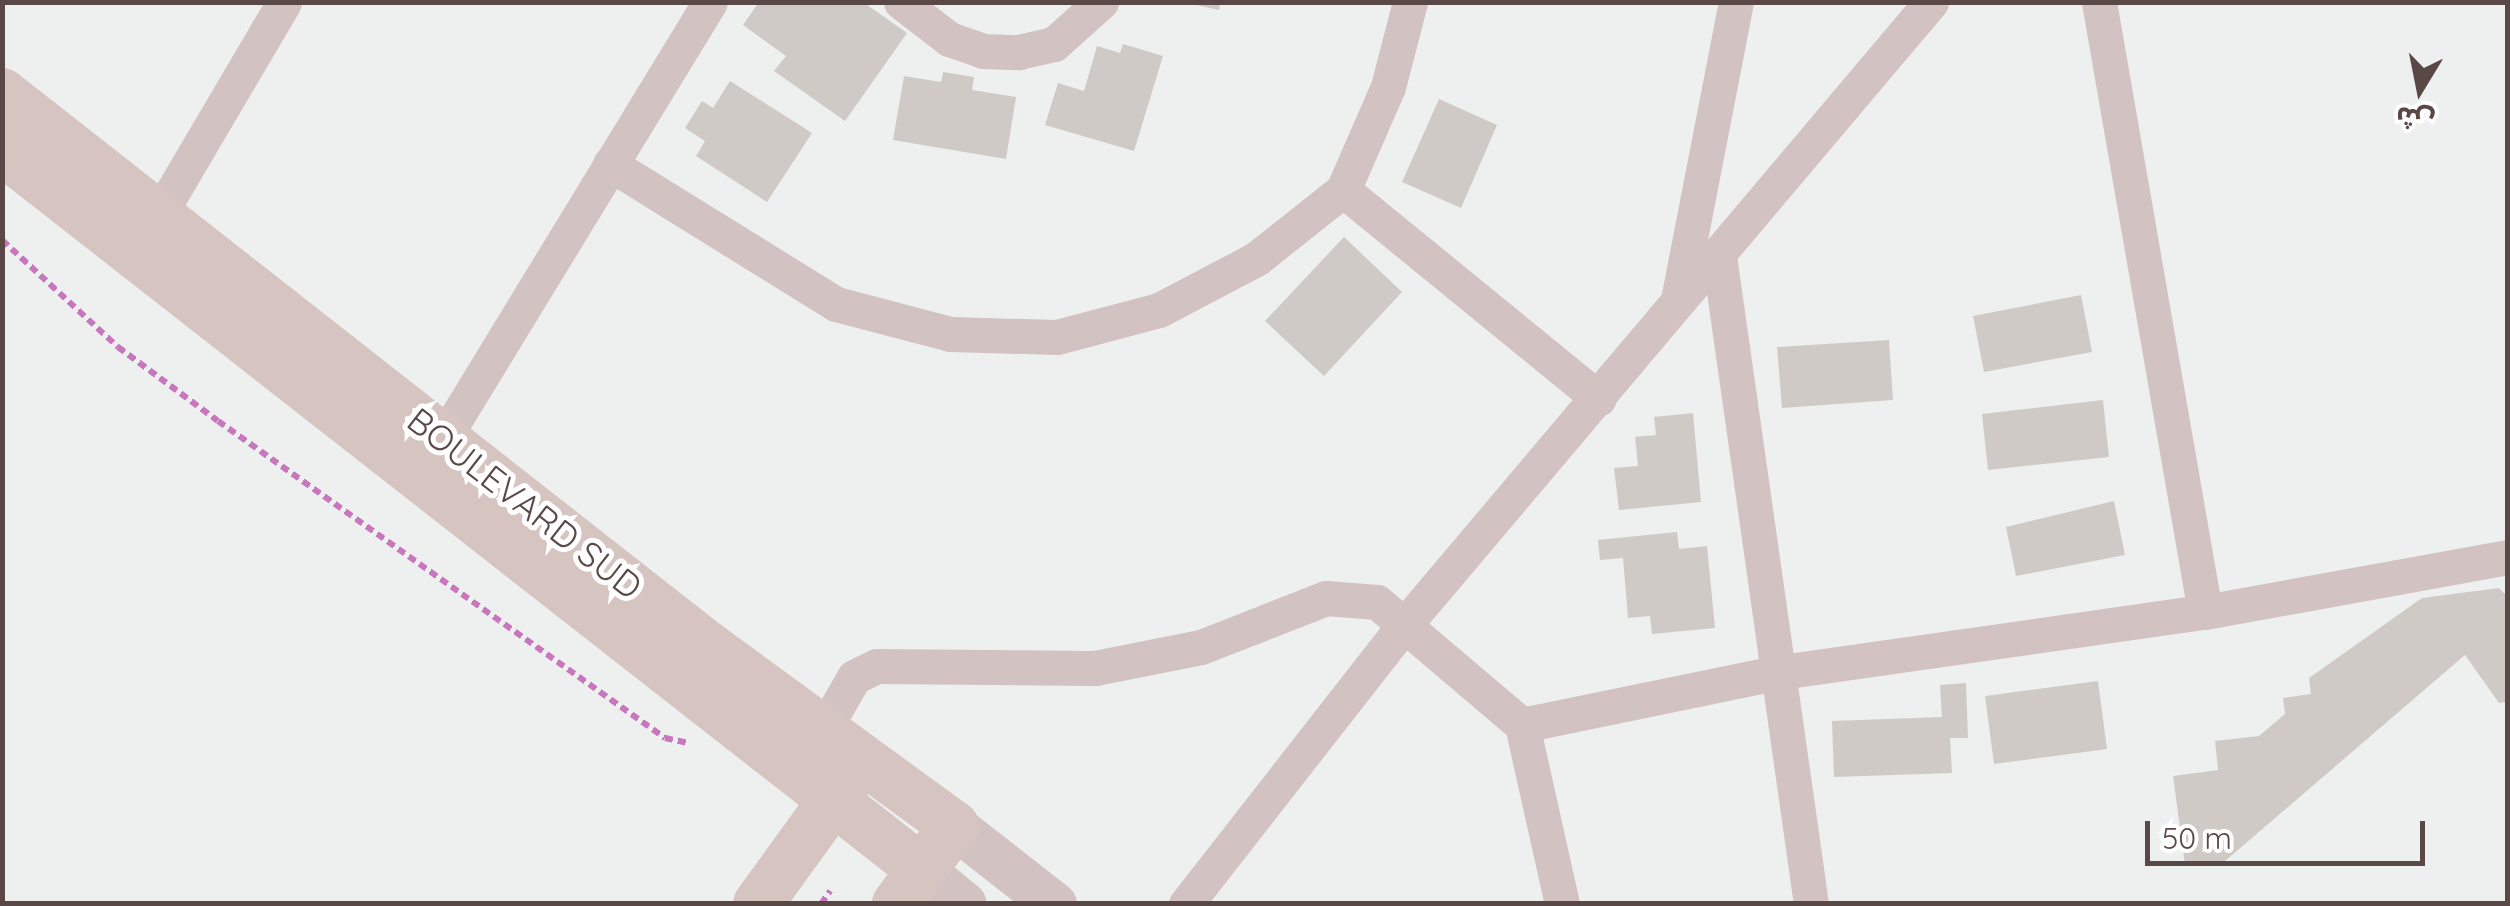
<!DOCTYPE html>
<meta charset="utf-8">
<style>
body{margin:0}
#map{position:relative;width:2510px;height:906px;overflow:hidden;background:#edf0ef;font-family:Quicksand,"Noto Sans Arabic",sans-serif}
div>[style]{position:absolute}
.building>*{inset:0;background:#d0cac7}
.path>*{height:6px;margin-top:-3px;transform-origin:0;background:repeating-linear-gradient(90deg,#c876bd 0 8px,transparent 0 13px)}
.minor>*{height:35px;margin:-17.5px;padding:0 17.5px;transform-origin:17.5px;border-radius:17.5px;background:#d2c2c1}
.tertiary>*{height:45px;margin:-22.5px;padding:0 22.5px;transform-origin:22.5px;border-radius:22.5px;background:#d2c2c1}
.secondary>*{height:50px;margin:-25px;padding:0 25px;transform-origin:25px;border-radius:25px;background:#d6c4c0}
span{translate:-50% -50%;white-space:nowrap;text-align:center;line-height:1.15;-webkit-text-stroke:10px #fff;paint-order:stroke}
.street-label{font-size:35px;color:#5a4846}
.frame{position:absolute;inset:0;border:5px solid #5a4846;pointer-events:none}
.north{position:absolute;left:2370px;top:40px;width:100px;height:100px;-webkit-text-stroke:8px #fff;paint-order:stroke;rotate:190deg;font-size:28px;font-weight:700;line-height:40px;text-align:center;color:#5a4846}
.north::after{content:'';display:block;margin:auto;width:35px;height:45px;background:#5a4846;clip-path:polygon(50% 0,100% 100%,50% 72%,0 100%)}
.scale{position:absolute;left:2145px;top:821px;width:280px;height:45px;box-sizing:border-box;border:5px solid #5a4846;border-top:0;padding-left:12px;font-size:30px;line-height:35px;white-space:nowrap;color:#5a4846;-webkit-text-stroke:8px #fff;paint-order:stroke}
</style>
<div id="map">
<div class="building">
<i style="clip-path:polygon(759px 2px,863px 2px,907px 33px,845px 121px,774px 71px,786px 56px,743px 25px)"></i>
<i style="clip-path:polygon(1183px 2px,1220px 2px,1219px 10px)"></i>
<i style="clip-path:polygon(1123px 44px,1163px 56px,1134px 151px,1045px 125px,1058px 83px,1084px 91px,1097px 46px,1120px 53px)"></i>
<i style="clip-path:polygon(943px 72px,974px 77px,972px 90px,1016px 97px,1006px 159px,893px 140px,904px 76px,941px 82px)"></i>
<i style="clip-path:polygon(730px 81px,812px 133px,767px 202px,696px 156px,705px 141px,685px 128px,702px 101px,713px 108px)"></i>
<i style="clip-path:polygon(1439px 99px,1497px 125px,1461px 208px,1402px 182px)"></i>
<i style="clip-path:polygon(1344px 237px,1402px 292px,1324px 376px,1265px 321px)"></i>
<i style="clip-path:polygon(2081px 295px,2092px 352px,1984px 372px,1973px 316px)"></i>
<i style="clip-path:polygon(1889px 340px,1893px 400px,1782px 408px,1777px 347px)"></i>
<i style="clip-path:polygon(2103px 400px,2109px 457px,1988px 470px,1982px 414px)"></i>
<i style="clip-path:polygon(1693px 413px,1701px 502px,1619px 510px,1614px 468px,1638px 466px,1635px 437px,1656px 435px,1654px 417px)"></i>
<i style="clip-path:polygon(2114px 501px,2125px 555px,2016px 576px,2006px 527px)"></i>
<i style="clip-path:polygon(1677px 532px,1679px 549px,1707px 546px,1715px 628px,1652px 634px,1650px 616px,1628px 618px,1623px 558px,1600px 560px,1598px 540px)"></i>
<i style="clip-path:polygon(2499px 588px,2508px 597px,2508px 702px,2499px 703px,2465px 655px,2225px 861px,2185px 865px,2173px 776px,2218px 770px,2215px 741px,2259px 736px,2285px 714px,2283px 698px,2311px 694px,2309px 678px,2422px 598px)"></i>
<i style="clip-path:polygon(2098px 681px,2107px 749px,1994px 764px,1985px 696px)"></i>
<i style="clip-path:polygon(1966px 683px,1968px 738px,1950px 738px,1952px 773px,1834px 777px,1832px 721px,1942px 717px,1940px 685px)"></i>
</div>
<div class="path">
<i style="left:2px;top:240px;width:158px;rotate:42.7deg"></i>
<i style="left:118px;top:347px;width:124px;rotate:36.5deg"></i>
<i style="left:218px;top:421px;width:548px;rotate:35.34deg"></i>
<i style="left:665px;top:738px;width:24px;rotate:12deg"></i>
<i style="left:821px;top:904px;width:16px;rotate:-55deg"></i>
</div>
<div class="minor">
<i style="left:901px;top:2px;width:61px;rotate:37.6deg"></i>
<i style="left:949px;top:39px;width:36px;rotate:19deg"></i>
<i style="left:983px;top:51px;width:36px;rotate:2deg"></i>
<i style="left:1019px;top:52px;width:36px;rotate:-13deg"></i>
<i style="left:1054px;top:44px;width:63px;rotate:-41.8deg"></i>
<i style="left:2099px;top:2px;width:619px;rotate:80.14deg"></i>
<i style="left:610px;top:164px;width:266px;rotate:31.8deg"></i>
<i style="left:836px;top:304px;width:118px;rotate:14.7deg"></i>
<i style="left:950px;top:334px;width:107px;rotate:1.6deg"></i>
<i style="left:1057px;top:337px;width:106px;rotate:-14.8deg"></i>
<i style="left:1159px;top:310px;width:110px;rotate:-27.7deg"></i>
<i style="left:1256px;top:259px;width:111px;rotate:-38.4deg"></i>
<i style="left:1343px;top:190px;width:112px;rotate:-66.4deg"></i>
<i style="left:1388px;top:87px;width:88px;rotate:-75.5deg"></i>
<i style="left:1343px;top:190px;width:330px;rotate:39.2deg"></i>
<i style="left:147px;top:235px;width:270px;rotate:-59.5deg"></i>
<i style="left:1719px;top:256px;width:654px;rotate:81.92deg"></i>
<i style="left:1678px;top:300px;width:304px;rotate:-79deg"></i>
<i style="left:431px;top:459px;width:535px;rotate:-58.6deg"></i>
<i style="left:1522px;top:725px;width:264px;rotate:-11.6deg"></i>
<i style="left:1781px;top:672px;width:428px;rotate:-8.1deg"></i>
<i style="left:2205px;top:612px;width:308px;rotate:-10.3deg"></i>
<i style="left:823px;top:731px;width:62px;rotate:-60.1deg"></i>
<i style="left:854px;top:677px;width:25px;rotate:-26deg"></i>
<i style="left:877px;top:666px;width:218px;rotate:0.5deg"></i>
<i style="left:1095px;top:668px;width:108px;rotate:-11.2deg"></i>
<i style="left:1201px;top:647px;width:134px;rotate:-21.4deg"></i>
<i style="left:1326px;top:598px;width:51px;rotate:4.5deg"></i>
<i style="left:1377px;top:602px;width:190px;rotate:40.3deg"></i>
<i style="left:1522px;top:725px;width:183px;rotate:77.4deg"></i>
<i style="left:1186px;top:904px;width:350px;rotate:-52deg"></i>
<i style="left:1402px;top:628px;width:820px;rotate:-49.8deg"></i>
</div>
<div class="tertiary">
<i style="left:954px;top:826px;width:127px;rotate:38deg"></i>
<i style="left:921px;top:869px;width:55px;rotate:39.1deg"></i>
</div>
<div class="secondary">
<i style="left:2px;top:93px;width:895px;rotate:38.1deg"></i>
<i style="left:706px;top:645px;width:307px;rotate:36.1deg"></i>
<i style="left:954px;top:826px;width:97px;rotate:126.2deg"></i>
<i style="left:2px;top:150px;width:1167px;rotate:38.04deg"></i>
<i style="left:758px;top:904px;width:160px;rotate:-54.1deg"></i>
</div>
<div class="street-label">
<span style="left:525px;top:503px;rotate:38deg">BOULEVARD SUD</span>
</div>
<div class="frame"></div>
<div class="north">ش</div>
<div class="scale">50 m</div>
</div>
